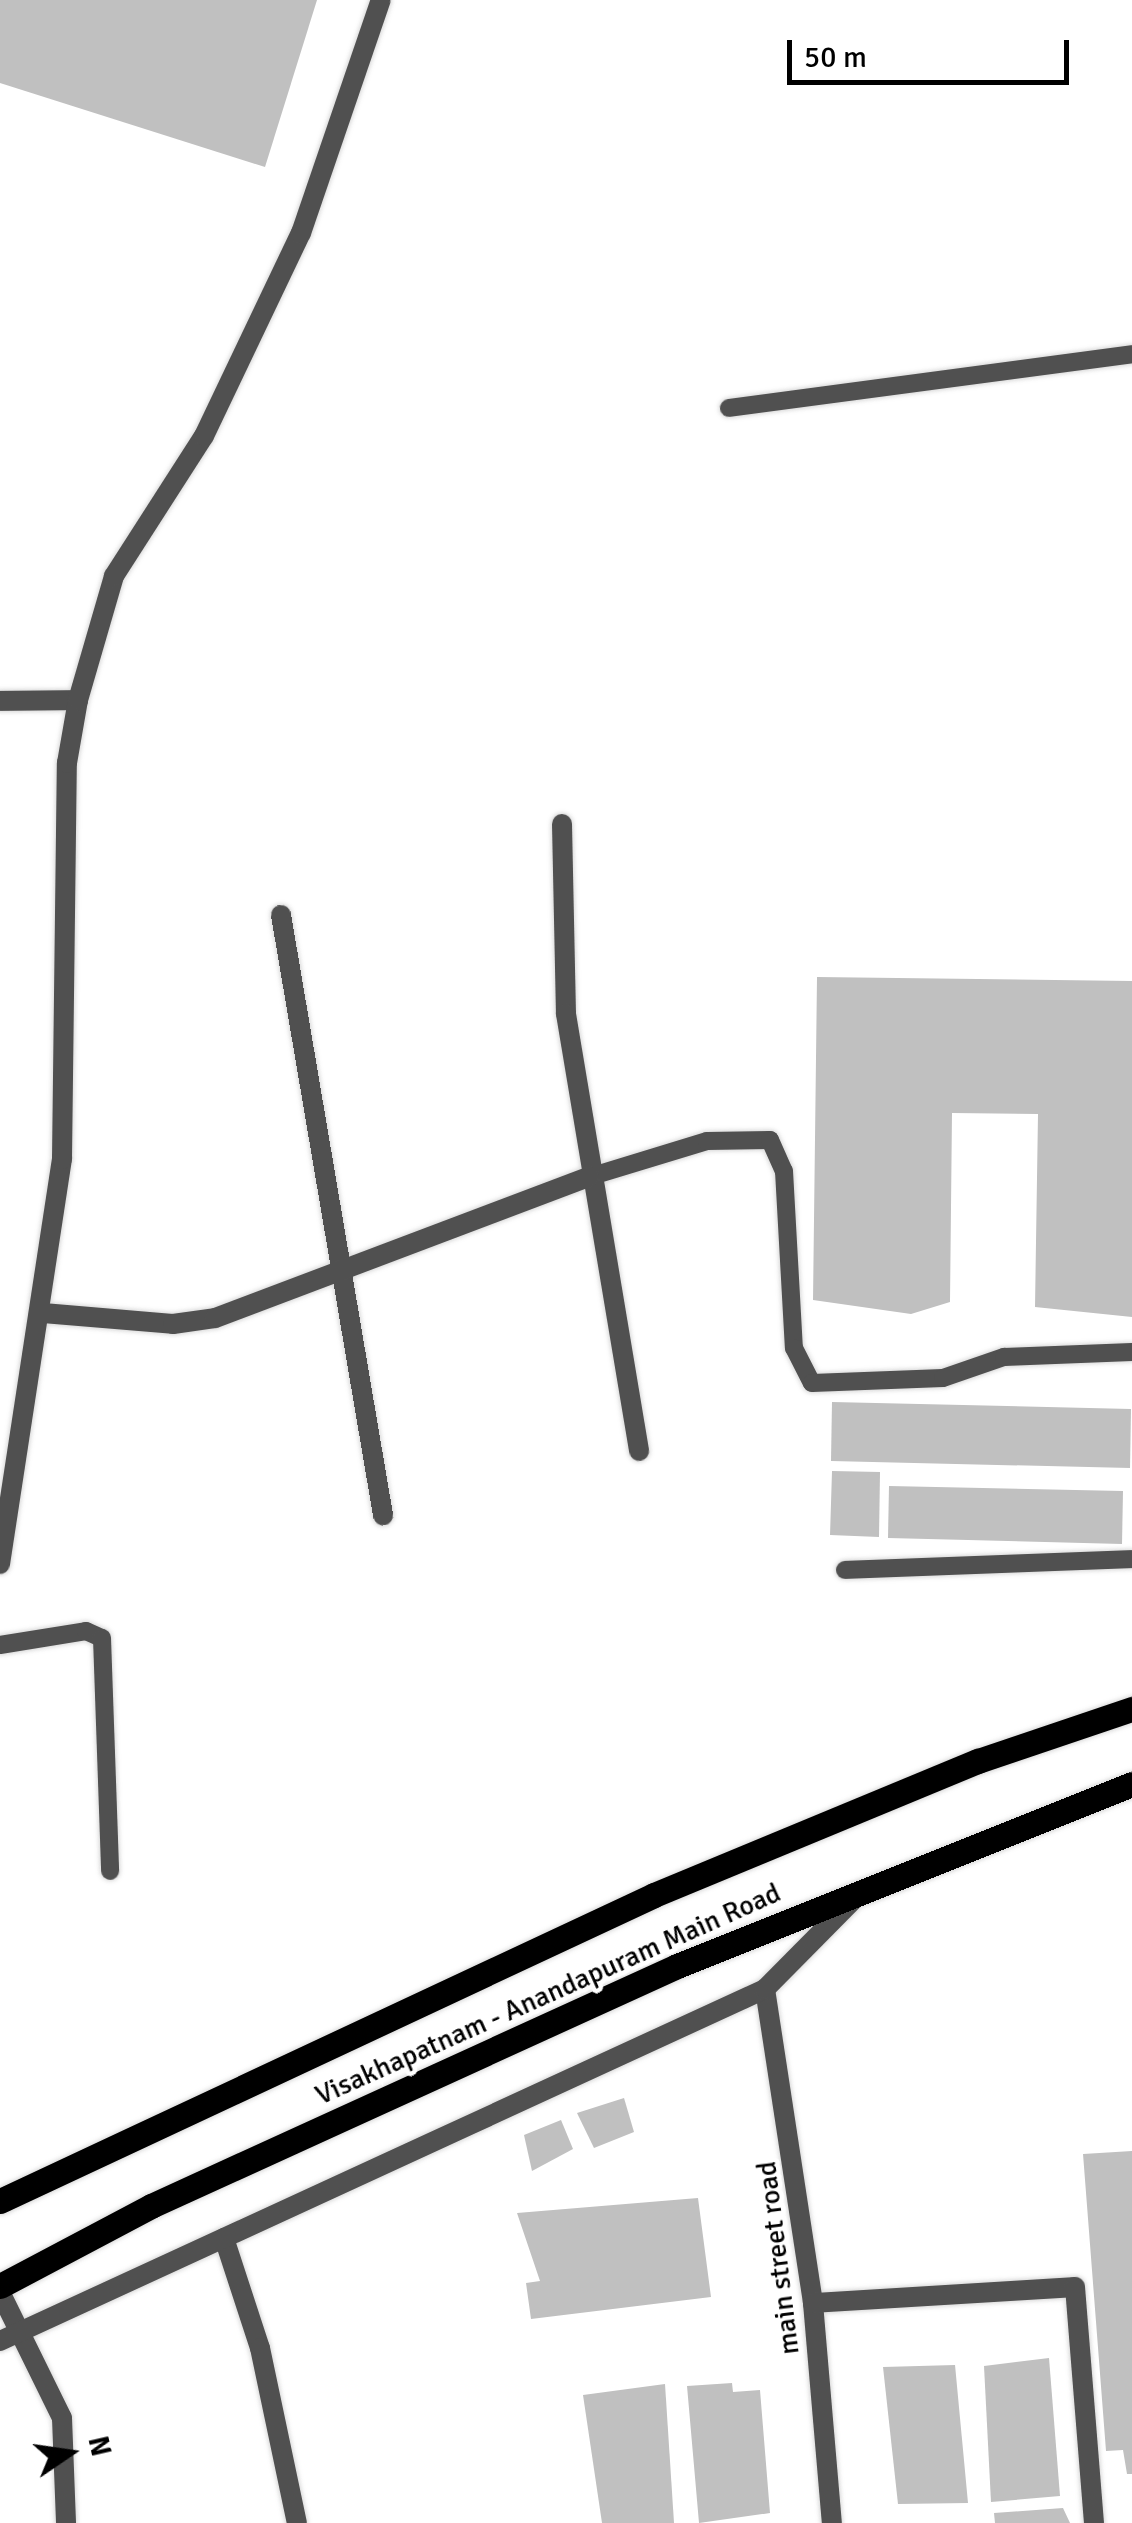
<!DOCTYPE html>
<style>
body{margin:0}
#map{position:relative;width:1132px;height:2523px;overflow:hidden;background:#fff;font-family:Signika,sans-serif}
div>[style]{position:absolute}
.building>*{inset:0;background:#c0c0c0}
.roads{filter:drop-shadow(0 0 2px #dbdbdb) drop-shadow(0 0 2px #dbdbdb)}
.service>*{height:18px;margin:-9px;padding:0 9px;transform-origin:9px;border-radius:9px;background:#505050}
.minor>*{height:20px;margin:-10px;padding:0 10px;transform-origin:10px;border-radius:10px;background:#505050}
.tertiary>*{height:20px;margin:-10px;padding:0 10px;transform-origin:10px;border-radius:10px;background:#505050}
.primary>*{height:25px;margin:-12.5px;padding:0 12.5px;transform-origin:12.5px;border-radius:12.5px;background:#000}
span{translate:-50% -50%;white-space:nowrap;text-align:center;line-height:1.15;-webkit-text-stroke:9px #fff;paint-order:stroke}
.street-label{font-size:28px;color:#000}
.north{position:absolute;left:20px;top:2403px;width:100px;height:100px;-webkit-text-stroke:8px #fff;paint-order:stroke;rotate:77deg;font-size:28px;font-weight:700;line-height:40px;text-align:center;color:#000}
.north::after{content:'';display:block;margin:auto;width:35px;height:45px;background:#000;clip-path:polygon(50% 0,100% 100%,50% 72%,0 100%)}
.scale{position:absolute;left:787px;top:40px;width:282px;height:45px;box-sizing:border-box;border:5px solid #000;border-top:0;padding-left:12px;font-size:30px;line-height:35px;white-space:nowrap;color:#000;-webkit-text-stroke:8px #fff;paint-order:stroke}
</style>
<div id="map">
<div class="building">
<i style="clip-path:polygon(0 0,317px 0,265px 167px,0 83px)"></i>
<i style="clip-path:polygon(817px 977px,1132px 981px,1132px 1317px,1035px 1307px,1038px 1114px,952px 1113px,950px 1302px,911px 1314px,813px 1300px)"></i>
<i style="clip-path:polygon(832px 1402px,1131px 1409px,1130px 1468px,831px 1461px)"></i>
<i style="clip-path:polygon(832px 1471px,880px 1472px,879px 1537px,830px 1535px)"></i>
<i style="clip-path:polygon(889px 1486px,1123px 1491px,1122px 1544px,888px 1538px)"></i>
<i style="clip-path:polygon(624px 2098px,634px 2132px,594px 2148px,577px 2113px)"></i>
<i style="clip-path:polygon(561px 2120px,573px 2149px,532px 2171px,524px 2135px)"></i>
<i style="clip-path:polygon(1132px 2151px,1132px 2474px,1127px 2474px,1123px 2450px,1106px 2451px,1083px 2154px)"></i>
<i style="clip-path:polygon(698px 2198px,711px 2297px,531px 2319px,526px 2283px,540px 2281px,517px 2213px)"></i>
<i style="clip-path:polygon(1049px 2358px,1060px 2496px,991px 2502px,984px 2366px)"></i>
<i style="clip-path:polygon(955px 2365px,968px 2503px,898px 2504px,883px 2367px)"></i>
<i style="clip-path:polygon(732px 2383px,733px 2392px,760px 2390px,770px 2513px,699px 2523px,687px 2386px)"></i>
<i style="clip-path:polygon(665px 2384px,674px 2523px,602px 2523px,583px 2395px)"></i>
<i style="clip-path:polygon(1063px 2508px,1070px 2523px,995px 2523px,994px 2513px)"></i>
</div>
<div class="roads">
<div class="service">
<i style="left:729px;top:408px;width:407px;rotate:-7.6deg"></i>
<i style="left:589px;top:1177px;width:123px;rotate:-17deg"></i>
<i style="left:707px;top:1141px;width:63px;rotate:-0.9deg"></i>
<i style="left:770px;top:1140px;width:34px;rotate:66deg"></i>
<i style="left:784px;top:1171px;width:177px;rotate:86.8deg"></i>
<i style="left:794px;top:1348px;width:39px;rotate:63deg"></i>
<i style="left:812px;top:1383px;width:131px;rotate:-2.2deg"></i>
<i style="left:943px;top:1378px;width:65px;rotate:-19deg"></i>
<i style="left:1004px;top:1357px;width:128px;rotate:-2.2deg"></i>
<i style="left:845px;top:1570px;width:287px;rotate:-2.2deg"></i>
<i style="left:0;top:1645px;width:87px;rotate:-9.2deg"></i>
<i style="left:86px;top:1631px;width:17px;rotate:24deg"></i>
<i style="left:102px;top:1638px;width:233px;rotate:88deg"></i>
</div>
<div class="minor">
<i style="left:0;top:701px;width:78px;rotate:-0.7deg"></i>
<i style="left:562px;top:824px;width:190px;rotate:88.8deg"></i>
<i style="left:566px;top:1014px;width:443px;rotate:80.5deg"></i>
<i style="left:281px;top:915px;width:609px;rotate:80.35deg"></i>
<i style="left:43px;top:1313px;width:130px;rotate:4.8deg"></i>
<i style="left:173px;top:1324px;width:42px;rotate:-8.1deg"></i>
<i style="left:215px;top:1318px;width:400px;rotate:-20.7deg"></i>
<i style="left:0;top:1564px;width:410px;rotate:-81.3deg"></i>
<i style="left:62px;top:1159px;width:396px;rotate:-89.3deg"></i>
<i style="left:67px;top:763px;width:64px;rotate:-80.1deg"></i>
<i style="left:78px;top:700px;width:129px;rotate:-73.8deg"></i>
<i style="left:114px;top:576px;width:166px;rotate:-57.3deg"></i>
<i style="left:204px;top:436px;width:225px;rotate:-64.5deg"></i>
<i style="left:301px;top:233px;width:246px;rotate:-71.1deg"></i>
<i style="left:765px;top:1989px;width:318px;rotate:81.3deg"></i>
<i style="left:813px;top:2303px;width:221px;rotate:85.1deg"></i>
<i style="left:224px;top:2238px;width:116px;rotate:71.9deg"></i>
<i style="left:260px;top:2348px;width:179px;rotate:78.1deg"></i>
<i style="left:0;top:2292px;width:140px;rotate:63.8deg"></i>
<i style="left:62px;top:2418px;width:105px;rotate:87.8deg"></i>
<i style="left:813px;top:2303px;width:262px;rotate:-3.5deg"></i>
<i style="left:1075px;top:2287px;width:237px;rotate:85.4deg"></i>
</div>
<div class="tertiary">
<i style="left:0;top:2341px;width:842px;rotate:-24.71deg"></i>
<i style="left:765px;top:1989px;width:129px;rotate:-45.3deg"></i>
</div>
<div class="primary">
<i style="left:0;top:2201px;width:722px;rotate:-25.07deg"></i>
<i style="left:654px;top:1895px;width:351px;rotate:-22.5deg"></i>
<i style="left:978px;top:1761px;width:163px;rotate:-18.7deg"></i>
<i style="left:0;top:2286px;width:171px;rotate:-27.9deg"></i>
<i style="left:151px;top:2206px;width:578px;rotate:-24.53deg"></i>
<i style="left:677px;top:1966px;width:490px;rotate:-21.8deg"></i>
</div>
</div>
<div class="street-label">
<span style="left:548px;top:1994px;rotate:-24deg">Visakhapatnam - Anandapuram Main Road</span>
<span style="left:778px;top:2258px;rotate:-97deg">main street road</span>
</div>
<div class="north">N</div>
<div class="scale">50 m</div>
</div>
